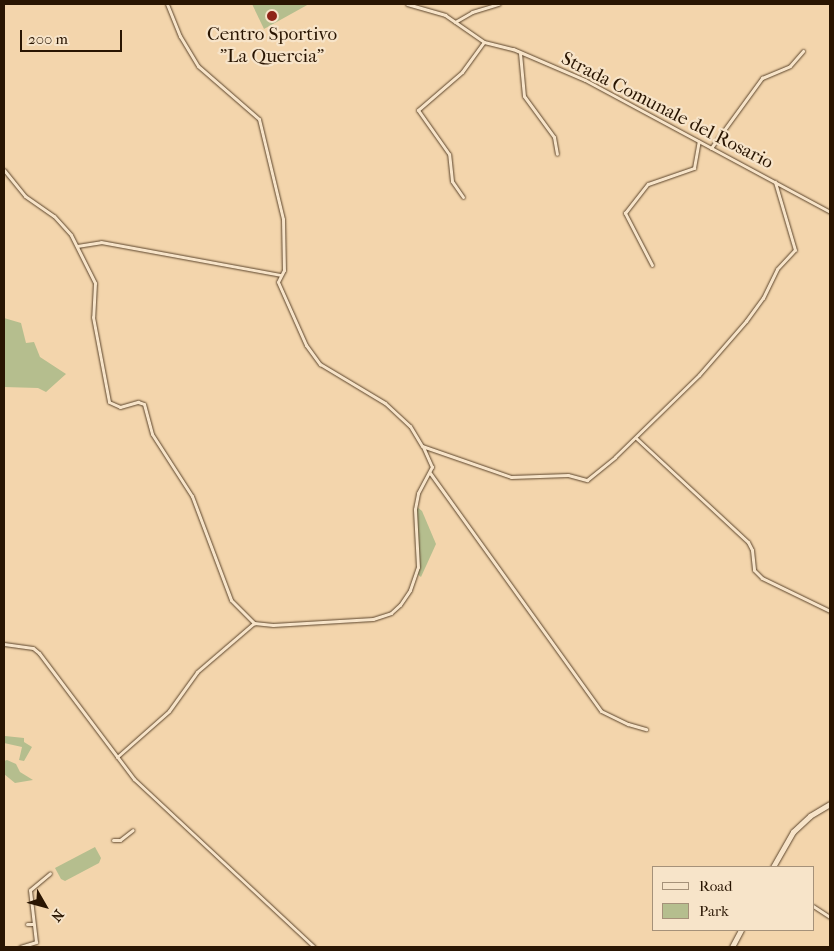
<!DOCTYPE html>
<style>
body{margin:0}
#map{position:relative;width:834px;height:951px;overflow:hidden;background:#f3d5ac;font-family:"IM FELL French Canon",serif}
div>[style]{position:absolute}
.green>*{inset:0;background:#b5be8e}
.roads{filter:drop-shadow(0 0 1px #5c452c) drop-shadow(0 0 1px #5c452c)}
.street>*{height:3px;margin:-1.5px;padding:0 1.5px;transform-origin:1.5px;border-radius:1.5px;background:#f7e4c9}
.secondary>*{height:4.5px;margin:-2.25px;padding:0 2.25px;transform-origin:2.25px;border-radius:2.25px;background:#f7e4c9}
.dots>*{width:14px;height:14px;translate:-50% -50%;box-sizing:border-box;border:2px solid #f7e4c9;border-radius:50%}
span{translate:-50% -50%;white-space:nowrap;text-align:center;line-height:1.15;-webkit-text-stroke:4.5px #f7e4c9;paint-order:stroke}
.poi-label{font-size:19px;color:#291502}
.street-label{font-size:19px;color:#291502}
.frame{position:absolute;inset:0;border:5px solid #291502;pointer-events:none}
.legend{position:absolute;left:652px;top:866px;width:162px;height:65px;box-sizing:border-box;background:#f7e4c9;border:1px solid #a59179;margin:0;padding:6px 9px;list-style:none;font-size:15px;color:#291502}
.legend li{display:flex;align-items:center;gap:10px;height:25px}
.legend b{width:25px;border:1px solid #a59179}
.north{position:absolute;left:20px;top:881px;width:50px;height:50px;-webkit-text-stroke:4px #f7e4c9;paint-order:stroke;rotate:128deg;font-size:14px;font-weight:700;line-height:20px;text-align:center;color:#291502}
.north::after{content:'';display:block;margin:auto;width:18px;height:22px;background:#291502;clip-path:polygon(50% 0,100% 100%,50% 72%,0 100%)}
.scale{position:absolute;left:20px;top:30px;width:102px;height:22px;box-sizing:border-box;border:2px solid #291502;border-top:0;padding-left:6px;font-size:15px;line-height:18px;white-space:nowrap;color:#291502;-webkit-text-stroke:4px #f7e4c9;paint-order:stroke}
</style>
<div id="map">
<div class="green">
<i style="clip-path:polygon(252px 4px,309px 4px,264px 29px)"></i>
<i style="clip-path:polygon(4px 318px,21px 323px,26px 343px,34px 342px,40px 357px,66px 374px,46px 392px,38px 388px,4px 387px)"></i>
<i style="clip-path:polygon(416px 506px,422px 511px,436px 544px,421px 577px,417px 574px)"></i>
<i style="clip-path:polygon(5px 736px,24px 738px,24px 742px,32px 747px,24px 761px,19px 760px,22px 747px,4px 743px)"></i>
<i style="clip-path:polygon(7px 760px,16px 764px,20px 772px,33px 780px,15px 783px,4px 774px,4px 761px)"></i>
<i style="clip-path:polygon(95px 847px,101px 858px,99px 863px,65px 881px,61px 879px,55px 868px)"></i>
</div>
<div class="roads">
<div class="street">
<i style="left:167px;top:4px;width:35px;rotate:68deg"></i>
<i style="left:180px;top:36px;width:35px;rotate:59deg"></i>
<i style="left:198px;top:66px;width:81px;rotate:41deg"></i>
<i style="left:259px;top:119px;width:103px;rotate:76.5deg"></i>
<i style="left:283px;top:219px;width:51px;rotate:88.9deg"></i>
<i style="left:284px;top:270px;width:13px;rotate:117deg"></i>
<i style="left:278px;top:282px;width:69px;rotate:66deg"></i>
<i style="left:306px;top:345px;width:24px;rotate:54deg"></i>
<i style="left:320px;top:364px;width:76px;rotate:31deg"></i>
<i style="left:385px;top:403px;width:34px;rotate:43deg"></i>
<i style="left:410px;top:426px;width:23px;rotate:59deg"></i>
<i style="left:422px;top:446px;width:94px;rotate:19.2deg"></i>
<i style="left:511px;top:477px;width:57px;rotate:-2deg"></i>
<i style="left:568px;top:475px;width:20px;rotate:15deg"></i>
<i style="left:587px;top:480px;width:36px;rotate:-39deg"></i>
<i style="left:615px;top:457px;width:117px;rotate:-44.3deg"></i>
<i style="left:699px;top:375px;width:72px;rotate:-49deg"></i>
<i style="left:746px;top:321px;width:29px;rotate:-54deg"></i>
<i style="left:763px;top:298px;width:32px;rotate:-64deg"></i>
<i style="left:777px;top:269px;width:26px;rotate:-47deg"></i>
<i style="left:795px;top:250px;width:71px;rotate:-106.4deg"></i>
<i style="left:407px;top:4px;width:40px;rotate:16deg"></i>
<i style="left:445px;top:15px;width:47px;rotate:34.7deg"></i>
<i style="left:484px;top:42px;width:30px;rotate:14deg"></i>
<i style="left:513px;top:49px;width:78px;rotate:23.3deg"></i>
<i style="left:585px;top:80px;width:278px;rotate:28.3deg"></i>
<i style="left:455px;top:22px;width:20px;rotate:-30deg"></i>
<i style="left:472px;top:12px;width:28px;rotate:-17deg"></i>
<i style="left:520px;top:53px;width:43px;rotate:84.7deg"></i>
<i style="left:524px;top:96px;width:51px;rotate:53.8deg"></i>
<i style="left:554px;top:137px;width:17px;rotate:80deg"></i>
<i style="left:711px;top:148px;width:87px;rotate:-53.9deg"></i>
<i style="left:762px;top:78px;width:30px;rotate:-23deg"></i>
<i style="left:790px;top:66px;width:20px;rotate:-49deg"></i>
<i style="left:4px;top:170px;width:33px;rotate:51deg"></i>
<i style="left:25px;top:196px;width:35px;rotate:35deg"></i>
<i style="left:54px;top:216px;width:25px;rotate:48deg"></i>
<i style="left:71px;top:235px;width:54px;rotate:63.4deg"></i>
<i style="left:95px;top:283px;width:34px;rotate:93deg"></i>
<i style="left:93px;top:317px;width:86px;rotate:79.3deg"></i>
<i style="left:109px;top:402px;width:12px;rotate:24deg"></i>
<i style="left:120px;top:407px;width:19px;rotate:-16deg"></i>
<i style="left:138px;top:402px;width:6px;rotate:18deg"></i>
<i style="left:144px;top:404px;width:31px;rotate:75deg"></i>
<i style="left:152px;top:434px;width:74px;rotate:57.2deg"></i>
<i style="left:192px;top:496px;width:111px;rotate:69.4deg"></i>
<i style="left:231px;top:600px;width:33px;rotate:45deg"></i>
<i style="left:254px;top:623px;width:19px;rotate:6deg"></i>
<i style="left:273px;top:625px;width:100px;rotate:-3.4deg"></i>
<i style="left:373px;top:619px;width:19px;rotate:-18deg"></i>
<i style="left:391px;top:613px;width:12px;rotate:-42deg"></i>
<i style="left:400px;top:605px;width:18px;rotate:-56deg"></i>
<i style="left:410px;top:590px;width:24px;rotate:-71deg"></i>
<i style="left:418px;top:567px;width:58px;rotate:-93deg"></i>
<i style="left:415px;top:509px;width:16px;rotate:-79deg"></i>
<i style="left:418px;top:493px;width:30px;rotate:-62deg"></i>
<i style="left:432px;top:467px;width:22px;rotate:-114deg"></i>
<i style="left:463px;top:197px;width:19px;rotate:-125deg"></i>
<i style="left:452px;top:181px;width:27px;rotate:-96deg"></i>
<i style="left:449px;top:154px;width:54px;rotate:-125.2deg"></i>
<i style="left:418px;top:110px;width:58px;rotate:-40.8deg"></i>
<i style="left:462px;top:72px;width:37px;rotate:-54deg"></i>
<i style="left:77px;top:246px;width:24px;rotate:-9deg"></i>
<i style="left:101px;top:242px;width:182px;rotate:10.4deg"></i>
<i style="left:652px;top:265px;width:59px;rotate:-117.4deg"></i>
<i style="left:625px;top:213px;width:37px;rotate:-52deg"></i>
<i style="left:648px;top:184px;width:49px;rotate:-19.2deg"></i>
<i style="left:694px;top:168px;width:27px;rotate:-80deg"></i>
<i style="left:636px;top:438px;width:153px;rotate:42.9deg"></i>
<i style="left:748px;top:542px;width:9px;rotate:63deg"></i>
<i style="left:752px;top:550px;width:20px;rotate:84deg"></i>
<i style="left:754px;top:570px;width:11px;rotate:45deg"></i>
<i style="left:762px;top:578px;width:76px;rotate:25.9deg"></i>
<i style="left:430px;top:473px;width:293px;rotate:54.3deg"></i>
<i style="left:601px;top:711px;width:30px;rotate:26deg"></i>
<i style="left:628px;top:724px;width:19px;rotate:16deg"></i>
<i style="left:4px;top:644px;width:29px;rotate:8deg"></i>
<i style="left:33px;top:648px;width:8px;rotate:40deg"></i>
<i style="left:39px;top:653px;width:158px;rotate:53deg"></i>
<i style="left:134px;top:779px;width:246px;rotate:43deg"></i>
<i style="left:117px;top:757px;width:69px;rotate:-41.5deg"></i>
<i style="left:169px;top:711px;width:48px;rotate:-54.3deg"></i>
<i style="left:197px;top:672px;width:75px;rotate:-40.7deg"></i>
<i style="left:113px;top:840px;width:7px"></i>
<i style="left:120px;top:840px;width:16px;rotate:-38deg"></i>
<i style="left:813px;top:906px;width:20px;rotate:33deg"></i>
<i style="left:27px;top:924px;width:6px"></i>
<i style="left:20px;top:947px;width:17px;rotate:-17deg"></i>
<i style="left:36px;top:942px;width:52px;rotate:-96.6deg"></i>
<i style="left:30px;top:890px;width:26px;rotate:-40deg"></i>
</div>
<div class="secondary">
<i style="left:773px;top:867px;width:40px;rotate:-60.3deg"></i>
<i style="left:793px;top:832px;width:23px;rotate:-43deg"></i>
<i style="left:810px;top:816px;width:23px;rotate:-31deg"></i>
<i style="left:732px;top:947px;width:19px;rotate:-62deg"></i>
</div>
</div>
<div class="dots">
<i style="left:272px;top:16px;background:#8f2418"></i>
</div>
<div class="poi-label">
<span style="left:272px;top:46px">Centro Sportivo<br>"La Quercia"</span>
</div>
<div class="street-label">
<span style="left:667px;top:111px;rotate:27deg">Strada Comunale del Rosario</span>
</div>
<div class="frame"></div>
<ul class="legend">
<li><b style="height:6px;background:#f7e4c9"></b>Road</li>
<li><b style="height:14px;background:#b5be8e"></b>Park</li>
</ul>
<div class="north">N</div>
<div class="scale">200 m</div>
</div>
